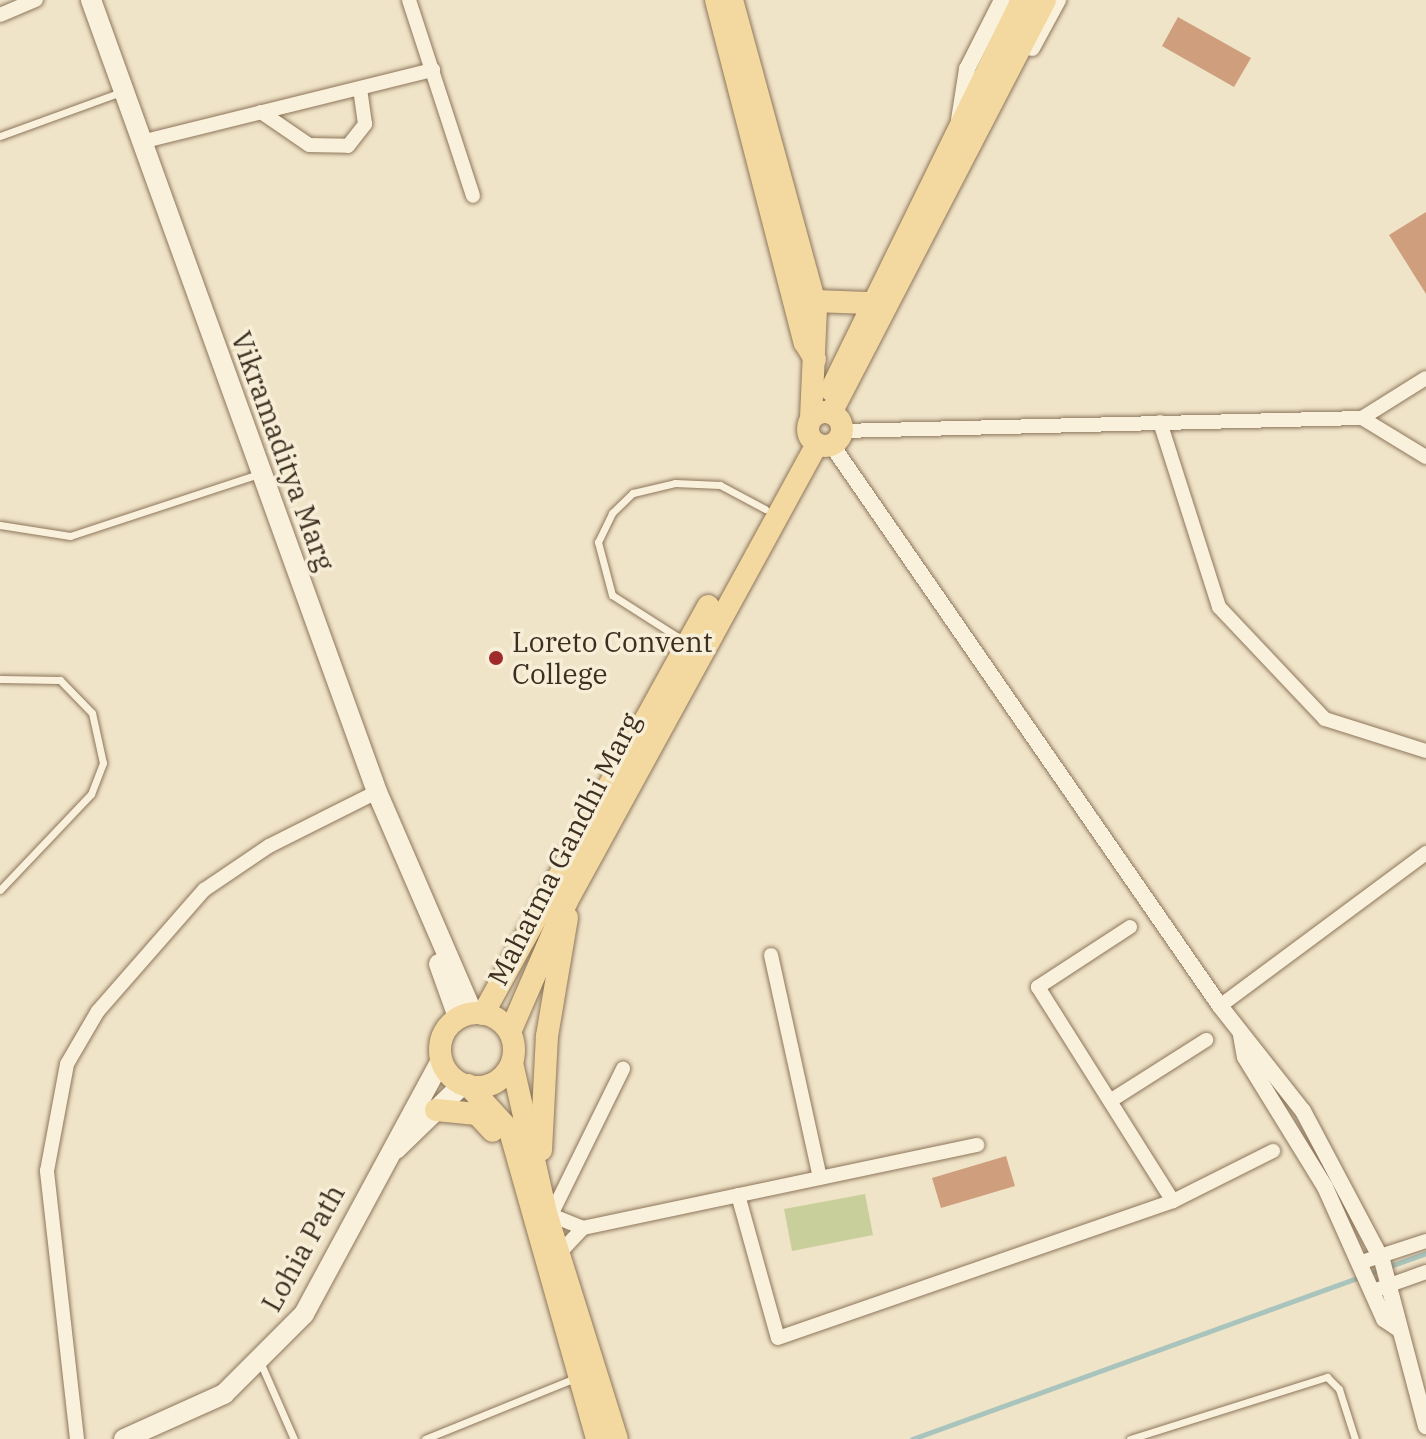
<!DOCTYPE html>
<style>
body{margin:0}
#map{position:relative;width:1426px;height:1439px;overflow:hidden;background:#f0e4c8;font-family:"IBM Plex Serif",serif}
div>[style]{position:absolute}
.green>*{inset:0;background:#c9cf9b}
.stream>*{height:5px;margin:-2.5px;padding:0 2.5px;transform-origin:2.5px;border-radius:2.5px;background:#a9c4bc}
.building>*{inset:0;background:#cf9f7d}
.roads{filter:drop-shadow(0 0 2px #8d765c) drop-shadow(0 0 2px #8d765c)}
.service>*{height:7px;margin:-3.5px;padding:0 3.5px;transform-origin:3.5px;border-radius:3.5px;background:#faf1dc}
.minor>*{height:14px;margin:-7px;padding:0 7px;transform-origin:7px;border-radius:7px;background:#faf1dc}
.tertiary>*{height:16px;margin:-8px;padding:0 8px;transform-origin:8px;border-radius:8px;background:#faf1dc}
.secondary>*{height:20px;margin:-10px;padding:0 10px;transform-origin:10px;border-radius:10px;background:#faf1dc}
.primary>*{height:22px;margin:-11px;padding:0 11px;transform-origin:11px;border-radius:11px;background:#f3d9a0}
.primary>.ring{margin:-11px;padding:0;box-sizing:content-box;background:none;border:22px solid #f3d9a0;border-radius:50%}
.dots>*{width:22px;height:22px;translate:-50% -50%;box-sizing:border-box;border:4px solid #f7eed8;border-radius:50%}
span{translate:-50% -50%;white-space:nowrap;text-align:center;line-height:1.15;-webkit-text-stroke:7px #f7eed8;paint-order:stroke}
.street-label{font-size:28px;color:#3d2e20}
.poi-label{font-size:28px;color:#3d2e20}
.left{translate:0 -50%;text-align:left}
</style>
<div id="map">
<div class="green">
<i style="clip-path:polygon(865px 1194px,873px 1235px,792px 1251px,784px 1209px)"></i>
</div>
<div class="stream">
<i style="left:912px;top:1439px;width:547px;rotate:-19.89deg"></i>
</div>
<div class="building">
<i style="clip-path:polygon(1178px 17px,1251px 58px,1234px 87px,1162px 46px)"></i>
<i style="clip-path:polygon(1426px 212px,1426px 294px,1389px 235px)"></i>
<i style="clip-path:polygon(1006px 1156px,1015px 1186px,941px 1208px,932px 1178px)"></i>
</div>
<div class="roads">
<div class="service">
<i style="left:0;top:136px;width:129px;rotate:-20deg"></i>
<i style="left:0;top:525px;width:71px;rotate:8.9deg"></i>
<i style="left:70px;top:536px;width:199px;rotate:-18.2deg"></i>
<i style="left:684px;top:641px;width:85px;rotate:-147.4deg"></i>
<i style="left:612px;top:595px;width:55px;rotate:-104.8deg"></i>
<i style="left:598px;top:542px;width:32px;rotate:-64deg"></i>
<i style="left:612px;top:513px;width:29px;rotate:-44deg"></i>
<i style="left:633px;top:493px;width:43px;rotate:-13.4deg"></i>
<i style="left:675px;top:483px;width:45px;rotate:2.5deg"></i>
<i style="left:720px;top:485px;width:51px;rotate:28.1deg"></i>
<i style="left:0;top:679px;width:60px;rotate:1deg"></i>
<i style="left:60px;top:680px;width:46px;rotate:45.9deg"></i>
<i style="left:92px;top:713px;width:51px;rotate:77.6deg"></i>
<i style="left:103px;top:763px;width:33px;rotate:111deg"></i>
<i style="left:91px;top:794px;width:132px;rotate:133.5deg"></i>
<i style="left:261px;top:1364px;width:82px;rotate:66.3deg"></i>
<i style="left:425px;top:1439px;width:162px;rotate:-22.1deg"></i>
<i style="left:1130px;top:1439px;width:207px;rotate:-17.5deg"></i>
<i style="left:1327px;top:1377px;width:17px;rotate:45deg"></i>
<i style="left:1339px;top:1389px;width:52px;rotate:72.3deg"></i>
</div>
<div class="minor">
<i style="left:409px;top:0;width:206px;rotate:71.9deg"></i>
<i style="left:0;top:15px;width:39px;rotate:-23deg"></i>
<i style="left:261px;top:112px;width:58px;rotate:34.5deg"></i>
<i style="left:309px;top:145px;width:39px;rotate:1deg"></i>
<i style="left:348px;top:146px;width:28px;rotate:-52deg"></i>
<i style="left:365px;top:124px;width:36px;rotate:-98deg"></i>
<i style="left:141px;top:142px;width:301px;rotate:-13.9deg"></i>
<i style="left:1362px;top:418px;width:75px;rotate:-32deg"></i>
<i style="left:1160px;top:422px;width:194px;rotate:72.3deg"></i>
<i style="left:1219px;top:607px;width:154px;rotate:46.6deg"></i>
<i style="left:1325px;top:719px;width:106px;rotate:17.6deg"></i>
<i style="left:841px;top:431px;width:521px;rotate:-1.43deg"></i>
<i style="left:1362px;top:418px;width:75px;rotate:31.4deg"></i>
<i style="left:1130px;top:927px;width:110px;rotate:146.9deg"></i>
<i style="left:1038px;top:987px;width:253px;rotate:57.8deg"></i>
<i style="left:771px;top:955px;width:228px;rotate:77.6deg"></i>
<i style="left:1220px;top:1006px;width:257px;rotate:-36.6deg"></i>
<i style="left:1110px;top:1101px;width:114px;rotate:-32.4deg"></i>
<i style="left:738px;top:1195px;width:148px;rotate:74.4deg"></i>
<i style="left:778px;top:1338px;width:418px;rotate:-19.1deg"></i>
<i style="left:1173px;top:1201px;width:112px;rotate:-26.6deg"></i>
<i style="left:546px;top:1213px;width:40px;rotate:22deg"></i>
<i style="left:583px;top:1228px;width:35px;rotate:133deg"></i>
<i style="left:552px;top:1213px;width:161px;rotate:-63.8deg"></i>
<i style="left:583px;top:1228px;width:403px;rotate:-11.9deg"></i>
<i style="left:1362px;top:1262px;width:67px;rotate:-18.2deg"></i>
<i style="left:1373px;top:1291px;width:56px;rotate:-19.7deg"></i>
<i style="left:77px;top:1439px;width:270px;rotate:-96.4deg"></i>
<i style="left:47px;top:1171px;width:109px;rotate:-79.4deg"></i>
<i style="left:67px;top:1064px;width:61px;rotate:-59.7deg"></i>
<i style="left:98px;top:1011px;width:161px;rotate:-48.8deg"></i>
<i style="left:204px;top:890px;width:78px;rotate:-34.1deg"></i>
<i style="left:269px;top:846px;width:121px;rotate:-26.6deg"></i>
</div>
<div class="tertiary">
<i style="left:1032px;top:48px;width:55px;rotate:-61.6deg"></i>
<i style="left:959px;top:120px;width:52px;rotate:-81.1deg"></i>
<i style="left:967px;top:69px;width:77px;rotate:-63.1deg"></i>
<i style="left:831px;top:444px;width:683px;rotate:55.31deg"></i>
<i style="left:1220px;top:1006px;width:134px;rotate:51.7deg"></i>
<i style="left:1303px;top:1111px;width:169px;rotate:62.1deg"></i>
<i style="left:1382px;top:1260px;width:172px;rotate:75.2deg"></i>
<i style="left:1241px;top:1035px;width:22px;rotate:80deg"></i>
<i style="left:1245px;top:1057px;width:153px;rotate:58.4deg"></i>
<i style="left:1325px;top:1187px;width:145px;rotate:65.9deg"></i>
<i style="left:1384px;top:1319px;width:18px;rotate:34deg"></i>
</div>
<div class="secondary">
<i style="left:91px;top:0;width:842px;rotate:70.14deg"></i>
<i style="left:377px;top:792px;width:242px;rotate:66.6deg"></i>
<i style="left:439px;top:964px;width:56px;rotate:70.3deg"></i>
<i style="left:396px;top:1149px;width:93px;rotate:-44.1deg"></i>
<i style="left:124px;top:1439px;width:110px;rotate:-24.2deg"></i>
<i style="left:224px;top:1394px;width:113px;rotate:-45deg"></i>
<i style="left:304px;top:1314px;width:290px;rotate:-61.6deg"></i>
</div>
<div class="primary">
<i style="left:716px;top:0;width:354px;rotate:75.5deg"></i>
<i style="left:805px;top:343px;width:19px;rotate:58deg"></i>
<i style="left:732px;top:0;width:319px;rotate:74.7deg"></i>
<i style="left:816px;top:308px;width:111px;rotate:92.6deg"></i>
<i style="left:815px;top:301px;width:53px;rotate:2.2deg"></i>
<i style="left:831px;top:390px;width:434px;rotate:-63.9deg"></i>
<i class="ring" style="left:808px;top:412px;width:12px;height:12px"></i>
<i style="left:831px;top:413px;width:465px;rotate:-62.6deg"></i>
<i class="ring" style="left:440px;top:1013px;width:52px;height:52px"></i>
<i style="left:483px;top:1014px;width:466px;rotate:-61.1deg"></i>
<i style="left:510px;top:1032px;width:143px;rotate:-66.5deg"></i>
<i style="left:567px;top:901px;width:521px;rotate:-61.32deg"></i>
<i style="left:512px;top:1063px;width:154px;rotate:77.2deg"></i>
<i style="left:546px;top:1213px;width:237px;rotate:72.6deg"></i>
<i style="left:468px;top:1085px;width:62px;rotate:47.6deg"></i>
<i style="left:510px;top:1131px;width:320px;rotate:74.2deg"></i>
<i style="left:436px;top:1110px;width:41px;rotate:5.6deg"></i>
<i style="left:477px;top:1114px;width:23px;rotate:47deg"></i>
<i style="left:541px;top:1150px;width:114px;rotate:-87deg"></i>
<i style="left:547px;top:1036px;width:120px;rotate:-80.4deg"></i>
</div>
</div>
<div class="dots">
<i style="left:496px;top:658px;background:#9e2a2b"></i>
</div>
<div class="street-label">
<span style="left:283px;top:451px;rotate:70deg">Vikramaditya Marg</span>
<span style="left:564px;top:849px;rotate:-63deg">Mahatma Gandhi Marg</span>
<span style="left:303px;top:1248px;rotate:-61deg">Lohia Path</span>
</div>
<div class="poi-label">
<span class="left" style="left:512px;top:658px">Loreto Convent<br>College</span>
</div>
</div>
